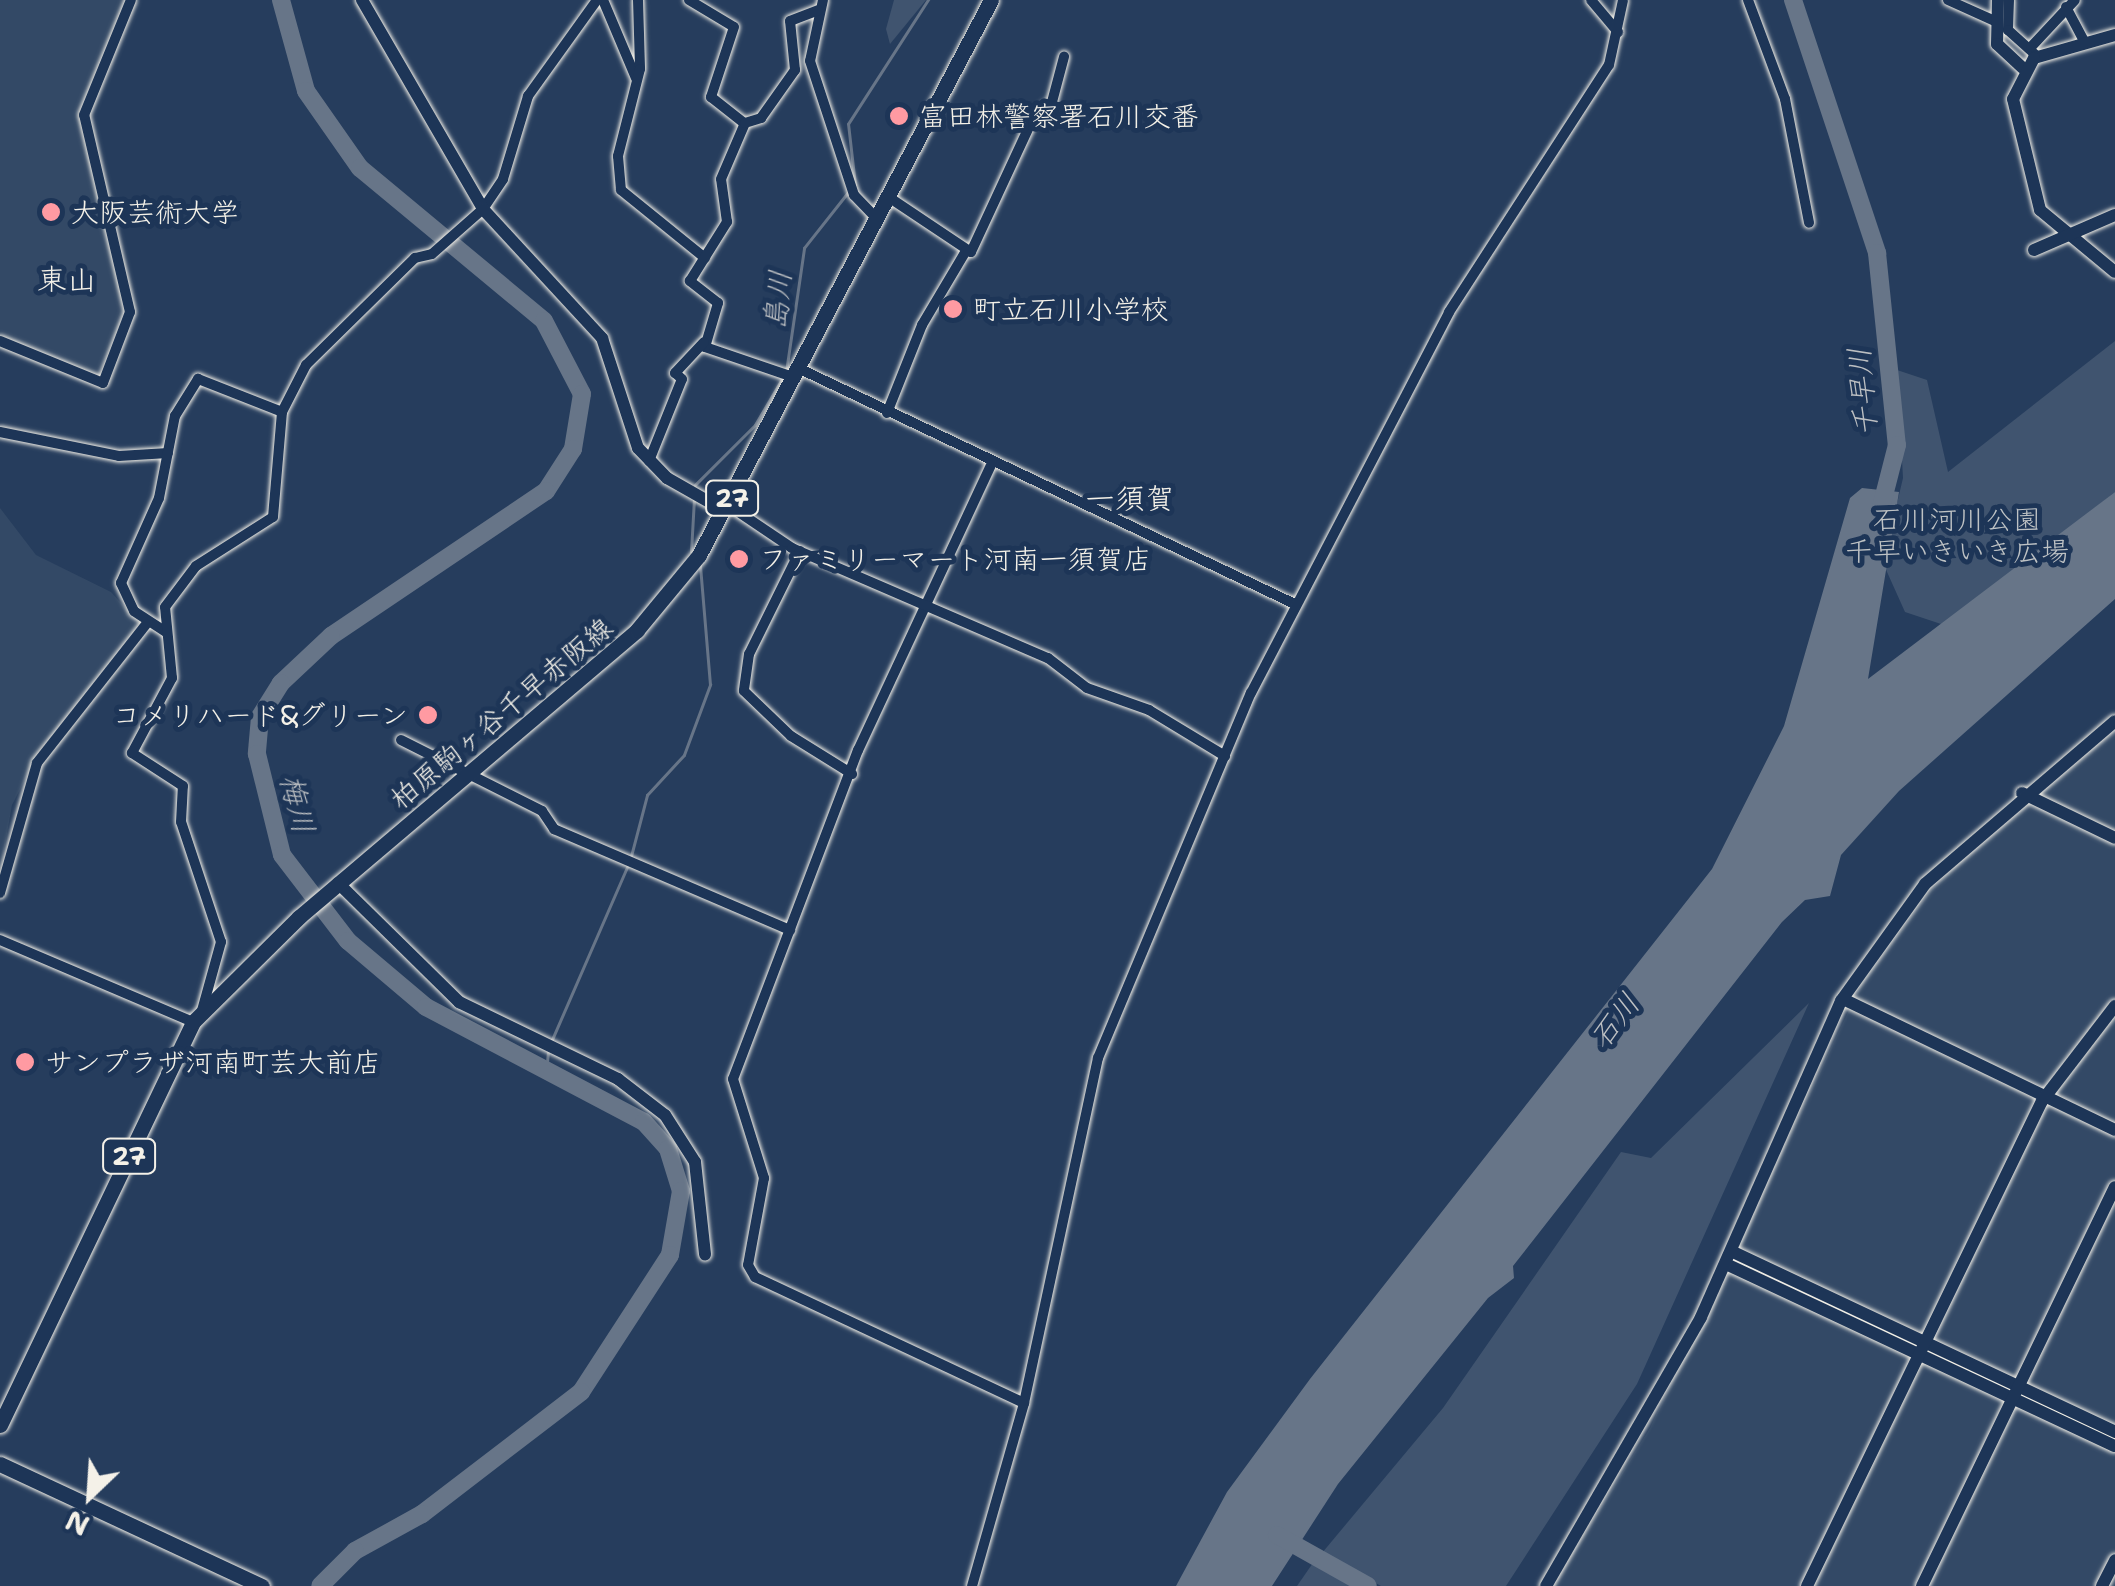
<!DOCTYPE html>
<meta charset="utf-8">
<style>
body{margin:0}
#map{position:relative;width:2115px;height:1586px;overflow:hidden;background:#263d5d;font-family:"Shantell Sans","Klee One",sans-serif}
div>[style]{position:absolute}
.built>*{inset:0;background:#334966}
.green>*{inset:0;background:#40546f}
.water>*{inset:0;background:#677588}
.stream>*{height:2.5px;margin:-1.25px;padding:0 1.25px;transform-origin:1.25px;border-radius:1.25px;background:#677588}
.river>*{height:18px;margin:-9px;padding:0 9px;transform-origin:9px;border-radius:9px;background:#677588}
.roads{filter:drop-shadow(0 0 2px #f4f1e8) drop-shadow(0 0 2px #f4f1e8)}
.minor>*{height:10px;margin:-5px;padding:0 5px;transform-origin:5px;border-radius:5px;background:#1d3557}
.tertiary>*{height:12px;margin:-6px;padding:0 6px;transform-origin:6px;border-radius:6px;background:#1d3557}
.primary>*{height:15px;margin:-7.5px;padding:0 7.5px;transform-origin:7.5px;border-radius:7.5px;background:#1d3557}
.dots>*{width:28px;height:28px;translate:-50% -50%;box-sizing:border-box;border:5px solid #1d3557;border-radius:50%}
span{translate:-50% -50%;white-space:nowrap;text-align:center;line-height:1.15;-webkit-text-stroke:10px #1d3557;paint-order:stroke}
.shield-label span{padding:2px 8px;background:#1d3557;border:2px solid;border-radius:8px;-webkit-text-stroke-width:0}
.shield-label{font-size:25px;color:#f4f1e8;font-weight:700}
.poi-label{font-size:28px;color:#f4f1e8}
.left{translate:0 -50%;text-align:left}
.right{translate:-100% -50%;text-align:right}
.park-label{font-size:28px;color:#bec2c4}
.street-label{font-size:28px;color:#f4f1e8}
.neighbourhood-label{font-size:30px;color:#f4f1e8}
.water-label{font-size:30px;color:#bcbfc2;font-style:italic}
.north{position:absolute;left:40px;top:1446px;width:100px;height:100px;-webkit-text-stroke:8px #1d3557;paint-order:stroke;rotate:205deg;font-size:28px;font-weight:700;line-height:40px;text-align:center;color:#f4f1e8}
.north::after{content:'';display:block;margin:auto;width:35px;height:45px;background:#f4f1e8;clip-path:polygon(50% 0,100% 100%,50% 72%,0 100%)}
</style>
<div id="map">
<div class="built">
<i style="clip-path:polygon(0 0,126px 0,78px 115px,126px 309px,98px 376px,0 335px)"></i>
<i style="clip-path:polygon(0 508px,36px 555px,111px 592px,140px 624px,129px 653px,41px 748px,12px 805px,0 873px)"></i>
<i style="clip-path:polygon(2115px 728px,2115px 1586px,1552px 1586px,1650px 1428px,1861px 985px,1931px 890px,2023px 800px)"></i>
</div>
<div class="green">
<i style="clip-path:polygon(894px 0,926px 0,890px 44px,886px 29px)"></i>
<i style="clip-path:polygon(2115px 341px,2115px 492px,1947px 626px,1905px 612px,1883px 563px,1903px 478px,1897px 370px,1927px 380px,1948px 472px)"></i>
<i style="clip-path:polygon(1809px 1003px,1637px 1384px,1506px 1586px,1381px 1586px,1322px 1553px,1443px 1408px,1621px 1152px,1651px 1158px)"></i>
<i style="clip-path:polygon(1315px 1560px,1361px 1586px,1297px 1586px)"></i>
</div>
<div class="water">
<i style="clip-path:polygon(1862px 488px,1899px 492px,1868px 679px,2115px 492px,2115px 599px,1899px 791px,1841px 855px,1830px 896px,1805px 900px,1782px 922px,1513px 1266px,1514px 1278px,1488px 1298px,1338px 1484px,1272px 1586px,1176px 1586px,1227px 1492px,1310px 1379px,1712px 869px,1784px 726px,1850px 498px)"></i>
</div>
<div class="stream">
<i style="left:855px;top:185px;width:61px;rotate:-96.5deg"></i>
<i style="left:848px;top:124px;width:148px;rotate:-57.2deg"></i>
<i style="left:786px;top:372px;width:125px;rotate:-81.7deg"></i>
<i style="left:804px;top:248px;width:73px;rotate:-51.7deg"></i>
<i style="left:695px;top:485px;width:85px;rotate:-45deg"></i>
<i style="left:755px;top:425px;width:53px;rotate:-59.6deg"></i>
<i style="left:691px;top:552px;width:54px;rotate:-86.8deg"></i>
<i style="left:630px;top:860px;width:67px;rotate:-75.3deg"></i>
<i style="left:647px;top:795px;width:54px;rotate:-47.2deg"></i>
<i style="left:684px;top:755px;width:75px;rotate:-69.6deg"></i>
<i style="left:710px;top:685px;width:120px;rotate:-94.8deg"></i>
<i style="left:551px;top:1042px;width:191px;rotate:-66.5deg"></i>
<i style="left:546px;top:1074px;width:24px;rotate:-85deg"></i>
</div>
<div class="river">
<i style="left:281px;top:0;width:94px;rotate:74.6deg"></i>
<i style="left:306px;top:91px;width:94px;rotate:55deg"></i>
<i style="left:360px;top:168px;width:239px;rotate:39.7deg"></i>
<i style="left:544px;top:321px;width:82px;rotate:62.5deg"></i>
<i style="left:582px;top:394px;width:56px;rotate:99.3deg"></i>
<i style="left:573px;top:449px;width:50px;rotate:122.7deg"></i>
<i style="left:546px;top:491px;width:259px;rotate:146deg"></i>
<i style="left:331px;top:636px;width:69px;rotate:136.8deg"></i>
<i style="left:281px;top:683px;width:40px;rotate:122deg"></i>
<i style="left:260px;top:717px;width:37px;rotate:95deg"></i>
<i style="left:257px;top:754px;width:104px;rotate:76.1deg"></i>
<i style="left:282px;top:855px;width:108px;rotate:52.5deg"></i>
<i style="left:348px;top:941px;width:102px;rotate:40.2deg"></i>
<i style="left:426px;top:1007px;width:246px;rotate:27.8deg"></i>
<i style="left:644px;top:1122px;width:36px;rotate:48deg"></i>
<i style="left:668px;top:1149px;width:44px;rotate:72.8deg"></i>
<i style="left:681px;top:1191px;width:65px;rotate:99.8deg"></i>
<i style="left:670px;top:1255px;width:163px;rotate:123deg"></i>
<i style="left:581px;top:1392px;width:200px;rotate:142.5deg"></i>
<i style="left:422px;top:1514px;width:77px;rotate:151.1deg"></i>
<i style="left:355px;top:1551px;width:49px;rotate:135deg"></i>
<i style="left:1793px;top:0;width:267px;rotate:71.6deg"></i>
<i style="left:1877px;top:253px;width:193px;rotate:84.1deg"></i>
<i style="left:1897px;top:445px;width:68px;rotate:104.4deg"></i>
<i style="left:1277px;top:1535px;width:104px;rotate:29.3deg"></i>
</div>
<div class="roads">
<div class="minor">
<i style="left:603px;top:0;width:85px;rotate:67.1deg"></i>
<i style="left:638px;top:0;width:69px;rotate:88.3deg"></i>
<i style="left:640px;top:69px;width:90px;rotate:104.2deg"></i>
<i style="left:618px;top:156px;width:34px;rotate:85deg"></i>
<i style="left:621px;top:190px;width:108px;rotate:39deg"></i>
<i style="left:689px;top:0;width:52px;rotate:31deg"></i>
<i style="left:734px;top:27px;width:74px;rotate:108.2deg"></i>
<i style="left:711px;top:97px;width:42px;rotate:38.2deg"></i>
<i style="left:823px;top:0;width:62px;rotate:102deg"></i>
<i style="left:810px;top:61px;width:141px;rotate:71.8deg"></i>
<i style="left:854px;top:195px;width:32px;rotate:46deg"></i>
<i style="left:1591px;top:0;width:42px;rotate:49.8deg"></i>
<i style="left:1748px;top:0;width:106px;rotate:69.5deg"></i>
<i style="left:1785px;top:99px;width:126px;rotate:79deg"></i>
<i style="left:1948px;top:0;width:54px;rotate:24.2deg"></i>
<i style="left:2009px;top:0;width:30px;rotate:92deg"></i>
<i style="left:2008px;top:30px;width:39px;rotate:42deg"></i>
<i style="left:2066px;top:7px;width:40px;rotate:62deg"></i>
<i style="left:2031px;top:47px;width:64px;rotate:-46.9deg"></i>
<i style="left:887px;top:196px;width:101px;rotate:33.7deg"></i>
<i style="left:971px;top:252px;width:150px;rotate:-65.1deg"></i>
<i style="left:1034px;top:116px;width:23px;rotate:-38deg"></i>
<i style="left:1052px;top:102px;width:47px;rotate:-75.1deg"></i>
<i style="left:0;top:341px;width:111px;rotate:22.2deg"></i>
<i style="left:103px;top:383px;width:76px;rotate:-69.2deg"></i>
<i style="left:130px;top:312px;width:202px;rotate:-103.1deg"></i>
<i style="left:84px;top:115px;width:124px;rotate:-67.8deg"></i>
<i style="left:798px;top:368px;width:552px;rotate:25.41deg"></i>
<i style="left:793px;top:377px;width:93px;rotate:-161.2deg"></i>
<i style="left:705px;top:347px;width:46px;rotate:-73.5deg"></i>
<i style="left:718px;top:303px;width:36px;rotate:-142deg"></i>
<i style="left:690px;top:281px;width:70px;rotate:-57.9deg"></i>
<i style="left:727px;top:222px;width:43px;rotate:-97.9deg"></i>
<i style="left:721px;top:179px;width:61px;rotate:-66.8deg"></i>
<i style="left:745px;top:123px;width:17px;rotate:-17deg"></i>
<i style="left:761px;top:118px;width:59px;rotate:-54.7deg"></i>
<i style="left:795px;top:70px;width:49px;rotate:-95.8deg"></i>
<i style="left:790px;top:21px;width:30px;rotate:-21deg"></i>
<i style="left:887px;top:413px;width:95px;rotate:-68.3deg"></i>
<i style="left:922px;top:325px;width:86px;rotate:-59.3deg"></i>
<i style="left:0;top:432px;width:121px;rotate:11.4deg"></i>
<i style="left:119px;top:456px;width:49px;rotate:-3.5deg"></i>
<i style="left:649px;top:461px;width:88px;rotate:-68.1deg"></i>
<i style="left:682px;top:379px;width:9px;rotate:-139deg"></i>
<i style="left:675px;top:373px;width:42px;rotate:-46.9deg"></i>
<i style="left:992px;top:463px;width:317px;rotate:115deg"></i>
<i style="left:858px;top:750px;width:352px;rotate:110.8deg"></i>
<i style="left:733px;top:1079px;width:104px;rotate:72.6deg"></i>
<i style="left:764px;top:1178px;width:88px;rotate:100.4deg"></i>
<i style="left:748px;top:1265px;width:14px;rotate:60deg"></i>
<i style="left:755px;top:1277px;width:297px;rotate:25.1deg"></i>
<i style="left:728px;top:505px;width:77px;rotate:33.9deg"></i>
<i style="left:792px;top:548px;width:279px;rotate:23.3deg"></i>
<i style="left:1048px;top:658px;width:49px;rotate:37.6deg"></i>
<i style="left:1087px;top:688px;width:66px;rotate:19.5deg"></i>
<i style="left:1149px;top:710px;width:89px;rotate:31.2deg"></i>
<i style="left:800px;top:551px;width:115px;rotate:116.3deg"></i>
<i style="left:749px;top:654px;width:37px;rotate:98deg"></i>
<i style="left:744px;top:691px;width:65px;rotate:43.8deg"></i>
<i style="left:791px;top:736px;width:72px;rotate:31.9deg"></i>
<i style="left:166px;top:632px;width:38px;rotate:-147deg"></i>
<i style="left:134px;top:611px;width:31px;rotate:-115deg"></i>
<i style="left:121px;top:583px;width:93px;rotate:-65.9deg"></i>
<i style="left:159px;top:498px;width:84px;rotate:-79deg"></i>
<i style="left:175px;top:416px;width:44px;rotate:-58.1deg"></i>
<i style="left:198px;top:379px;width:90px;rotate:21.4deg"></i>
<i style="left:401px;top:740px;width:158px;rotate:26.7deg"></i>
<i style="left:542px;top:811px;width:22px;rotate:56deg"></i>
<i style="left:554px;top:829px;width:257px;rotate:23.2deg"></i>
<i style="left:0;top:893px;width:135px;rotate:-74.1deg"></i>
<i style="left:37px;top:763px;width:179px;rotate:-51.8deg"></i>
<i style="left:0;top:940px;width:210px;rotate:23deg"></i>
<i style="left:201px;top:1014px;width:75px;rotate:-74.5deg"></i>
<i style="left:221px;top:942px;width:126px;rotate:-108.4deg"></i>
<i style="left:181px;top:822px;width:36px;rotate:-87deg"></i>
<i style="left:183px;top:786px;width:61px;rotate:-147.1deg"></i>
<i style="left:132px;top:753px;width:85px;rotate:-61.9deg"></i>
<i style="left:172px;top:678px;width:71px;rotate:-95.6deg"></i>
<i style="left:165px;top:607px;width:51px;rotate:-52.9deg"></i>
<i style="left:196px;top:566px;width:91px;rotate:-32.5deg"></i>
<i style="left:273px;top:517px;width:105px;rotate:-85.1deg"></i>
<i style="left:282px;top:412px;width:53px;rotate:-62.9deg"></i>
<i style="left:306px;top:365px;width:153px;rotate:-44.5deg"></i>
<i style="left:415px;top:258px;width:17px;rotate:-13deg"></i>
<i style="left:432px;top:254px;width:68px;rotate:-41.4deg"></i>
<i style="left:483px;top:209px;width:36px;rotate:-56deg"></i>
<i style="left:503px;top:179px;width:87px;rotate:-73.2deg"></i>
<i style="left:528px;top:96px;width:118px;rotate:-54.3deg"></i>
<i style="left:972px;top:1586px;width:190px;rotate:-74.1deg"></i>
<i style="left:1024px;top:1403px;width:353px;rotate:-77.9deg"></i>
<i style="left:1098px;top:1058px;width:396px;rotate:-67.3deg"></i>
<i style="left:1251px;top:693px;width:429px;rotate:-62.5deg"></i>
<i style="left:1449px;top:312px;width:294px;rotate:-57.1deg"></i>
<i style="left:1609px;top:65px;width:66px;rotate:-77.8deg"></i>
</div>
<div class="tertiary">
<i style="left:362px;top:0;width:241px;rotate:59.9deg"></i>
<i style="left:483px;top:209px;width:176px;rotate:47.3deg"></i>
<i style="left:602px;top:338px;width:116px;rotate:71.9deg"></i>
<i style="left:638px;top:448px;width:42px;rotate:46deg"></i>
<i style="left:667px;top:478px;width:67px;rotate:29.6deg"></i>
<i style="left:1998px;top:0;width:44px;rotate:91.3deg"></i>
<i style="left:1997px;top:44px;width:35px;rotate:43deg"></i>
<i style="left:2115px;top:35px;width:84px;rotate:164.1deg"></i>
<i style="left:2034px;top:58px;width:46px;rotate:117.1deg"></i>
<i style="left:2013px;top:99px;width:114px;rotate:76.3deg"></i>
<i style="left:2040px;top:210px;width:97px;rotate:39.6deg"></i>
<i style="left:2034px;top:250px;width:88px;rotate:-23.4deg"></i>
<i style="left:2022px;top:793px;width:103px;rotate:25.8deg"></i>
<i style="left:338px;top:883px;width:170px;rotate:44.5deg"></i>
<i style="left:459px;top:1002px;width:177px;rotate:25.8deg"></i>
<i style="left:618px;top:1079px;width:59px;rotate:37.5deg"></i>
<i style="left:665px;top:1115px;width:56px;rotate:57.4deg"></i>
<i style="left:695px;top:1162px;width:93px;rotate:83.8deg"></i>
<i style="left:1843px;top:999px;width:302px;rotate:25.7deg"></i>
<i style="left:1731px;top:1251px;width:425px;rotate:25.2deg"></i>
<i style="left:1726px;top:1264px;width:429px;rotate:25.1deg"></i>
<i style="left:1546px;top:1586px;width:310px;rotate:-60deg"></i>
<i style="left:1701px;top:1317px;width:346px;rotate:-66.1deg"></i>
<i style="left:1841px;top:1001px;width:144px;rotate:-54.3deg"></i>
<i style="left:1925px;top:884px;width:250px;rotate:-40.6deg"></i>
<i style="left:1807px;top:1586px;width:539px;rotate:-64.15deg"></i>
<i style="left:2042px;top:1101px;width:120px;rotate:-52.5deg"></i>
<i style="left:1922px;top:1586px;width:443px;rotate:-64.2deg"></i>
<i style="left:2102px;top:1586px;width:29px;rotate:-63deg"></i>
</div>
<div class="primary">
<i style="left:0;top:1425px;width:447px;rotate:-64.4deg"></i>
<i style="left:193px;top:1022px;width:149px;rotate:-44.7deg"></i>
<i style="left:299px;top:917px;width:443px;rotate:-40.3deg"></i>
<i style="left:637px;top:630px;width:97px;rotate:-50.4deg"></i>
<i style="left:699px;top:555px;width:627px;rotate:-62.25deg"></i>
<i style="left:0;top:1464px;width:289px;rotate:25deg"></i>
</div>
</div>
<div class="dots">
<i style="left:899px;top:116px;background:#ff9aa2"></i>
<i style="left:51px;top:212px;background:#ff9aa2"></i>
<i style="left:953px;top:309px;background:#ff9aa2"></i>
<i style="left:739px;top:559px;background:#ff9aa2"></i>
<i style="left:428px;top:715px;background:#ff9aa2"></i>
<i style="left:25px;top:1062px;background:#ff9aa2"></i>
</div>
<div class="shield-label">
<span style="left:732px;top:498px">27</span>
<span style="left:129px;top:1156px">27</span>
</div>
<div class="poi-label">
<span class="left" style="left:919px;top:116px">富田林警察署石川交番</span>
<span class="left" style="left:71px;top:212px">大阪芸術大学</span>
<span class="left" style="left:973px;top:309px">町立石川小学校</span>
<span class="left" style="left:759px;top:559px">ファミリーマート河南一須賀店</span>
<span class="right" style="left:408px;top:715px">コメリハード&amp;グリーン</span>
<span class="left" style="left:45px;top:1062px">サンプラザ河南町芸大前店</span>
</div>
<div class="park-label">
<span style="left:1957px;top:535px">石川河川公園<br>千早いきいき広場</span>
</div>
<div class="street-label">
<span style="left:501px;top:713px;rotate:-40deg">柏原駒ヶ谷千早赤阪線</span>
</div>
<div class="neighbourhood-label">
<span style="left:67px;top:280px">東山</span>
<span style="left:1130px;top:499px">一須賀</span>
</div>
<div class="water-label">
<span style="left:778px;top:300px;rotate:-84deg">島川</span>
<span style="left:1863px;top:392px;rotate:-95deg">千早川</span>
<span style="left:297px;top:804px;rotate:76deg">梅川</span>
<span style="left:1615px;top:1021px;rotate:-52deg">石川</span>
</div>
<div class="north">N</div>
</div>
